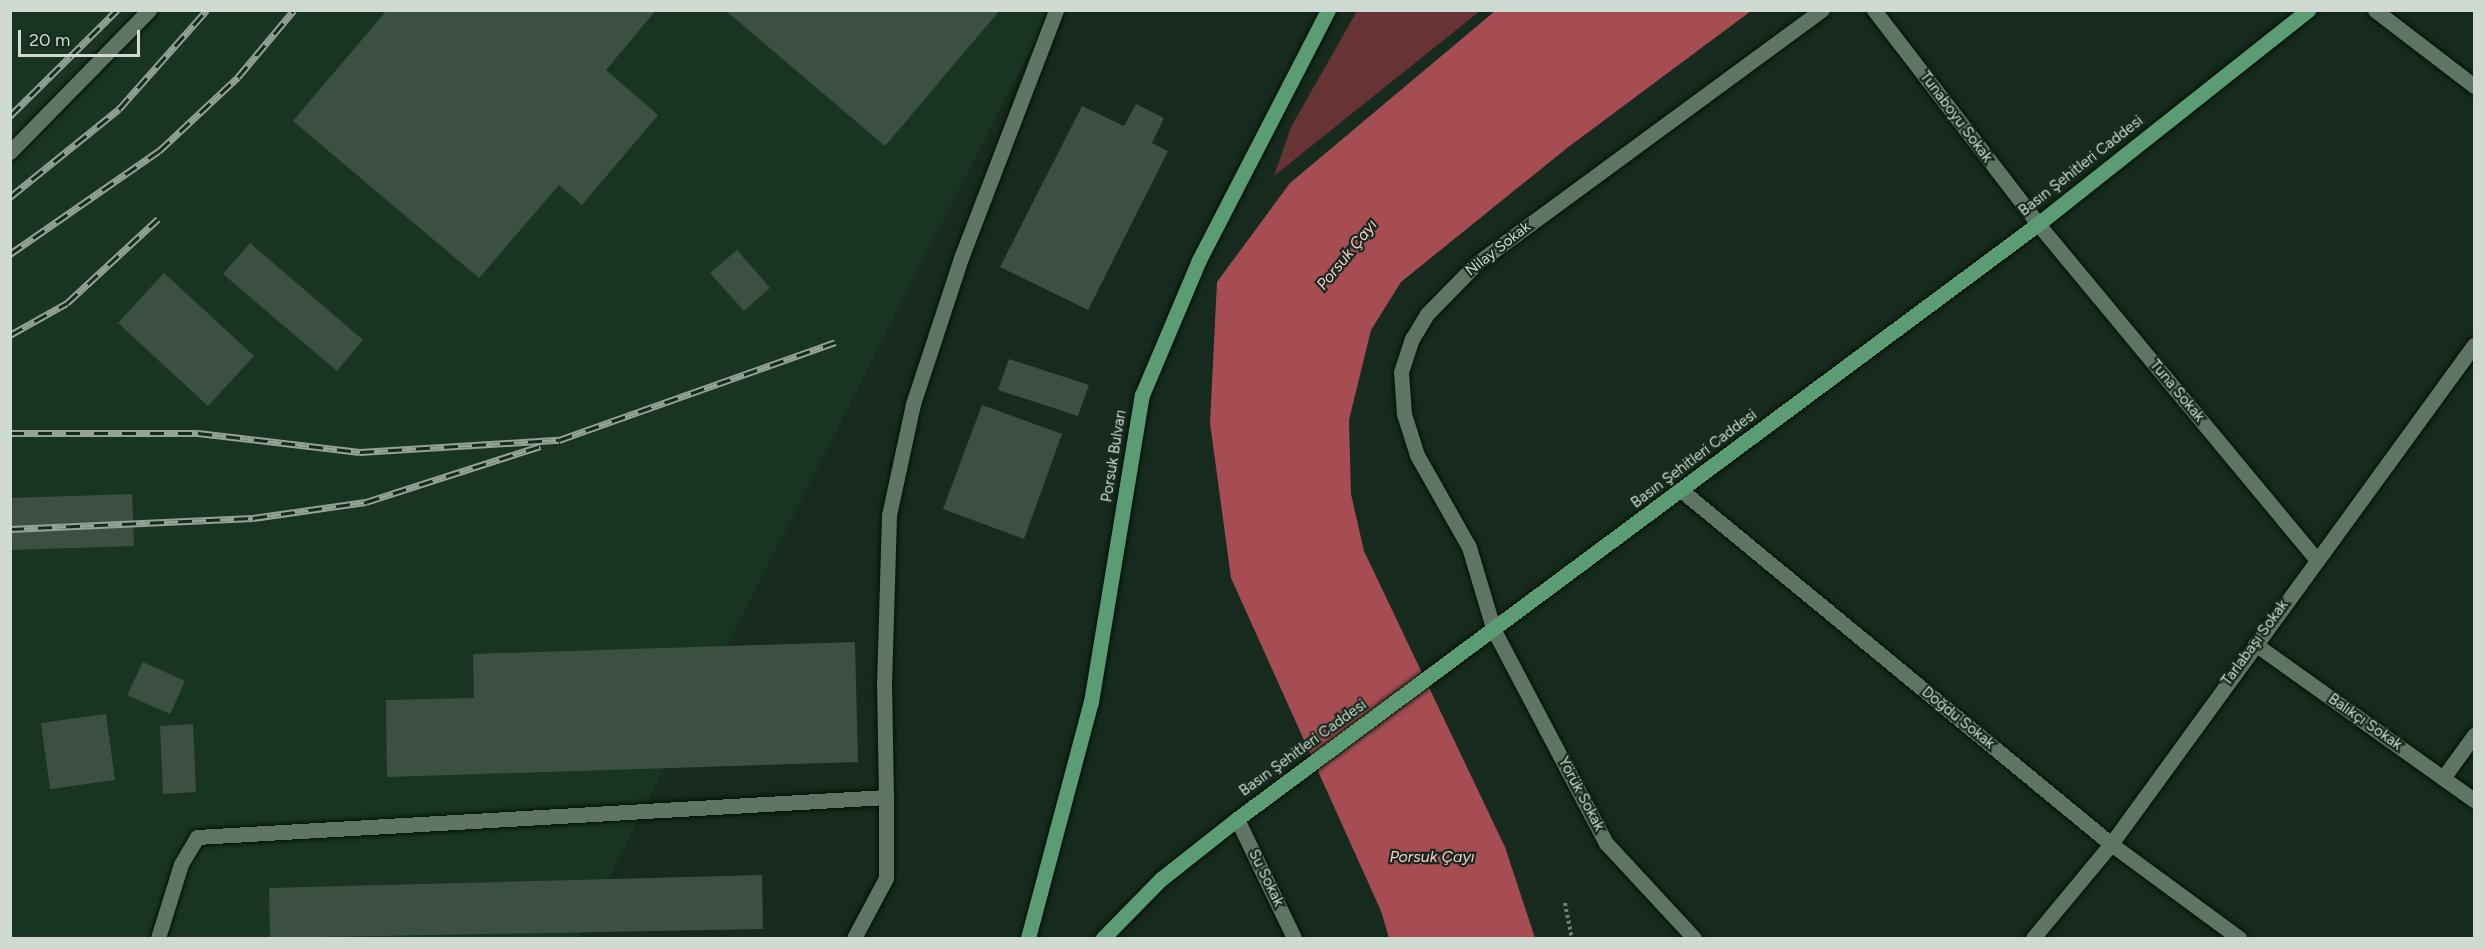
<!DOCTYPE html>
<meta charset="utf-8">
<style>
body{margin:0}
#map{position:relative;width:2485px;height:949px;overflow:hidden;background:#162a1d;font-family:Figtree,sans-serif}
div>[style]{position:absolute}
.built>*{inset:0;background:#1a3424}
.green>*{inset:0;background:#683336}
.water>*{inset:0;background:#a54d53}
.building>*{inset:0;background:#3b5042}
.path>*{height:4px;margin-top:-2px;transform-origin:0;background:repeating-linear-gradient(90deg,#708075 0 3px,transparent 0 6px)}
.roads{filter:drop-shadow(0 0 2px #021207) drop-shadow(0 0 2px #021207)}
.minor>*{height:15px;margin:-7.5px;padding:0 7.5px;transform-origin:7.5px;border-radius:7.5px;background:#5e7465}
.major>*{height:15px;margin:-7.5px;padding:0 7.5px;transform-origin:7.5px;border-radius:7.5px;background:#5b9c74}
.rail>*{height:7px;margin-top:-3.5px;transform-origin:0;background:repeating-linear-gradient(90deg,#162a1d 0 14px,#94a398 0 28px);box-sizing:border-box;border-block:2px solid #94a398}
span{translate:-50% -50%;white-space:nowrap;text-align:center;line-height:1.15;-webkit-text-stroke:4.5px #162a1d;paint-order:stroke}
.street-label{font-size:15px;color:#cfdbd2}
.water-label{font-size:16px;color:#fcc9ca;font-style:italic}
.frame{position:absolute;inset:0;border:12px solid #cfdbd2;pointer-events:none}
.scale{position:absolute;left:18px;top:30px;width:122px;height:27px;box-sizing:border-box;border:3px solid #cfdbd2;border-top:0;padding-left:8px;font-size:18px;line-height:21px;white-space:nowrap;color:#cfdbd2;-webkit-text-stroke:4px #162a1d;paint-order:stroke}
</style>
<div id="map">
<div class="built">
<i style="clip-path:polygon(10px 11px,1050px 11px,578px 938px,11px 938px)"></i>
</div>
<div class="green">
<i style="clip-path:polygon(1357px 11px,1480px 11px,1274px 176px,1291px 127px)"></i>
</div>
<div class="water">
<i style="clip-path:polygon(1495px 11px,1751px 11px,1567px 148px,1401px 282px,1371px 330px,1349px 420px,1351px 494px,1364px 551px,1505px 847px,1535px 938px,1389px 938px,1381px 911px,1231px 578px,1210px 423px,1217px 282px,1290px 183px)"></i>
</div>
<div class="building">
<i style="clip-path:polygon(387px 10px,656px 10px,606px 70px,658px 115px,582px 205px,559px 185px,479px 278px,293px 121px)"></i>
<i style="clip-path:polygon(725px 10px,1000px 10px,885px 146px)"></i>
<i style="clip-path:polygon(1136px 104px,1164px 118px,1152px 143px,1168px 151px,1088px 310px,1000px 267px,1082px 106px,1124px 126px)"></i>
<i style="clip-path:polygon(250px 243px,363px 340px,337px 371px,223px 274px)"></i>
<i style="clip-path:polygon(737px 250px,770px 288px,744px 311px,710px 273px)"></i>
<i style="clip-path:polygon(164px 273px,254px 356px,208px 406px,118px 323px)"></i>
<i style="clip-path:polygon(1009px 359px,1089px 385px,1078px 416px,998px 390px)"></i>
<i style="clip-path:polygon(982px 405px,1062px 434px,1024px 539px,943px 509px)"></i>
<i style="clip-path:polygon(132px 494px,134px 546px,10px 550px,10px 498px)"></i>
<i style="clip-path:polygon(855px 642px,858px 762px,387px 777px,386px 700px,474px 698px,473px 654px)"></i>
<i style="clip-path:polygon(143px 662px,185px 681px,170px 714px,127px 695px)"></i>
<i style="clip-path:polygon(106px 714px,115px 780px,50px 789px,41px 723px)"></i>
<i style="clip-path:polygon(193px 724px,196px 792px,163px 794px,160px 726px)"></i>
<i style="clip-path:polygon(762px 875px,763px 929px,270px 938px,269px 888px)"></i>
</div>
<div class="path">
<i style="left:1565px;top:903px;width:36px;rotate:79deg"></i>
</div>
<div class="roads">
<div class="minor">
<i style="left:1874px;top:10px;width:270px;rotate:52.5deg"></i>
<i style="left:2038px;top:224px;width:435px;rotate:50.3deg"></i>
<i style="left:2375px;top:10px;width:125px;rotate:37.5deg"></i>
<i style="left:10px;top:152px;width:199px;rotate:-45.6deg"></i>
<i style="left:1682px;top:491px;width:556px;rotate:39.45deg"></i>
<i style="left:2111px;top:844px;width:159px;rotate:36.3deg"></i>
<i style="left:2255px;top:644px;width:269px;rotate:35.5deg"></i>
<i style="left:2443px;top:778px;width:53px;rotate:-54.2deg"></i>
<i style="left:1237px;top:819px;width:132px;rotate:64.4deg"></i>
<i style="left:158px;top:938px;width:77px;rotate:-72.7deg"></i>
<i style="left:181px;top:864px;width:31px;rotate:-59deg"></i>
<i style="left:197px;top:837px;width:690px;rotate:-3.32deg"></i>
<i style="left:886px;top:797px;width:113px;rotate:-91deg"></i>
<i style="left:884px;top:684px;width:169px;rotate:-88.3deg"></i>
<i style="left:889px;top:515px;width:114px;rotate:-77.8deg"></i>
<i style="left:913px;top:404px;width:154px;rotate:-71.8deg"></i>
<i style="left:961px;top:258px;width:266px;rotate:-69deg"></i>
<i style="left:854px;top:938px;width:68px;rotate:-61.9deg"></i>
<i style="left:886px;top:878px;width:81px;rotate:-90deg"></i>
<i style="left:1694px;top:938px;width:129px;rotate:-132.8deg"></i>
<i style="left:1606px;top:843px;width:240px;rotate:-117.8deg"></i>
<i style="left:1494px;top:631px;width:88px;rotate:-106.6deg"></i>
<i style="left:1469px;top:547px;width:106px;rotate:-119.5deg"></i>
<i style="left:1417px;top:455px;width:43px;rotate:-107.6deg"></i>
<i style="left:1404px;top:414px;width:42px;rotate:-94.1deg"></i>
<i style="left:1401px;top:372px;width:35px;rotate:-72deg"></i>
<i style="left:1412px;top:339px;width:29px;rotate:-59deg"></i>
<i style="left:1427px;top:314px;width:71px;rotate:-45.6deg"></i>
<i style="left:1477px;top:263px;width:428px;rotate:-36.3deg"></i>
<i style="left:2033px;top:938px;width:122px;rotate:-50.3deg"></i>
<i style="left:2111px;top:844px;width:617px;rotate:-53.97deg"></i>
</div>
<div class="major">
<i style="left:1028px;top:938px;width:244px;rotate:-75.1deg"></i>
<i style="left:1091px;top:702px;width:311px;rotate:-80.6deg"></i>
<i style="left:1142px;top:395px;width:147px;rotate:-67.1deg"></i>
<i style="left:1199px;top:260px;width:281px;rotate:-62.7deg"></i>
<i style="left:1103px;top:938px;width:83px;rotate:-45.5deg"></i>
<i style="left:1161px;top:879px;width:97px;rotate:-38.3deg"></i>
<i style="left:1237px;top:819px;width:998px;rotate:-36.61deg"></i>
<i style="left:2038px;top:224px;width:345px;rotate:-38.4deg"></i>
</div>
</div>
<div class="rail">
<i style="left:10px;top:116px;width:151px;rotate:-44.7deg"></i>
<i style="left:10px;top:197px;width:140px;rotate:-38.9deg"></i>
<i style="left:119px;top:109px;width:132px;rotate:-48.4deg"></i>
<i style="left:10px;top:254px;width:181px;rotate:-34.7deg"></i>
<i style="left:159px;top:151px;width:108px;rotate:-43.1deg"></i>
<i style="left:238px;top:77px;width:87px;rotate:-50.1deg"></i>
<i style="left:10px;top:335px;width:65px;rotate:-29.3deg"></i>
<i style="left:67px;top:303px;width:124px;rotate:-42.7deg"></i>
<i style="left:10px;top:433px;width:188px"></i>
<i style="left:198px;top:433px;width:163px;rotate:6.7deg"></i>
<i style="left:360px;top:452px;width:199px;rotate:-3.5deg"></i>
<i style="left:559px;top:440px;width:293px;rotate:-19.5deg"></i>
<i style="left:10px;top:529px;width:243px;rotate:-2.6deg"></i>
<i style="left:253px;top:518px;width:114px;rotate:-8.1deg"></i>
<i style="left:366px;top:502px;width:183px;rotate:-17.8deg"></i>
</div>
<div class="street-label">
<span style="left:1956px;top:117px;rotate:53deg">Tunaboyu Sokak</span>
<span style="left:2081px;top:166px;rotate:-38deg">Basın Şehitleri Caddesi</span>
<span style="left:1498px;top:249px;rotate:-38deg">Nilay Sokak</span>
<span style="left:2177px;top:391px;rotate:50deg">Tuna Sokak</span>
<span style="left:1114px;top:456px;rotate:-81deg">Porsuk Bulvarı</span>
<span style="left:1694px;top:459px;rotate:-37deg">Basın Şehitleri Caddesi</span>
<span style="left:2255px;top:643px;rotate:-54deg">Tarlabaşı Sokak</span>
<span style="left:1958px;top:718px;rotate:39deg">Doğdu Sokak</span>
<span style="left:2365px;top:722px;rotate:35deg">Balıkçı Sokak</span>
<span style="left:1303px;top:748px;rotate:-36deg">Basın Şehitleri Caddesi</span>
<span style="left:1581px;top:794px;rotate:62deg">Yörük Sokak</span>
<span style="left:1266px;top:878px;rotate:64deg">Su Sokak</span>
</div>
<div class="water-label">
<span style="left:1347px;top:255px;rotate:-51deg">Porsuk Çayı</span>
<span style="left:1432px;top:857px">Porsuk Çayı</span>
</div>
<div class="frame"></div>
<div class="scale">20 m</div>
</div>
